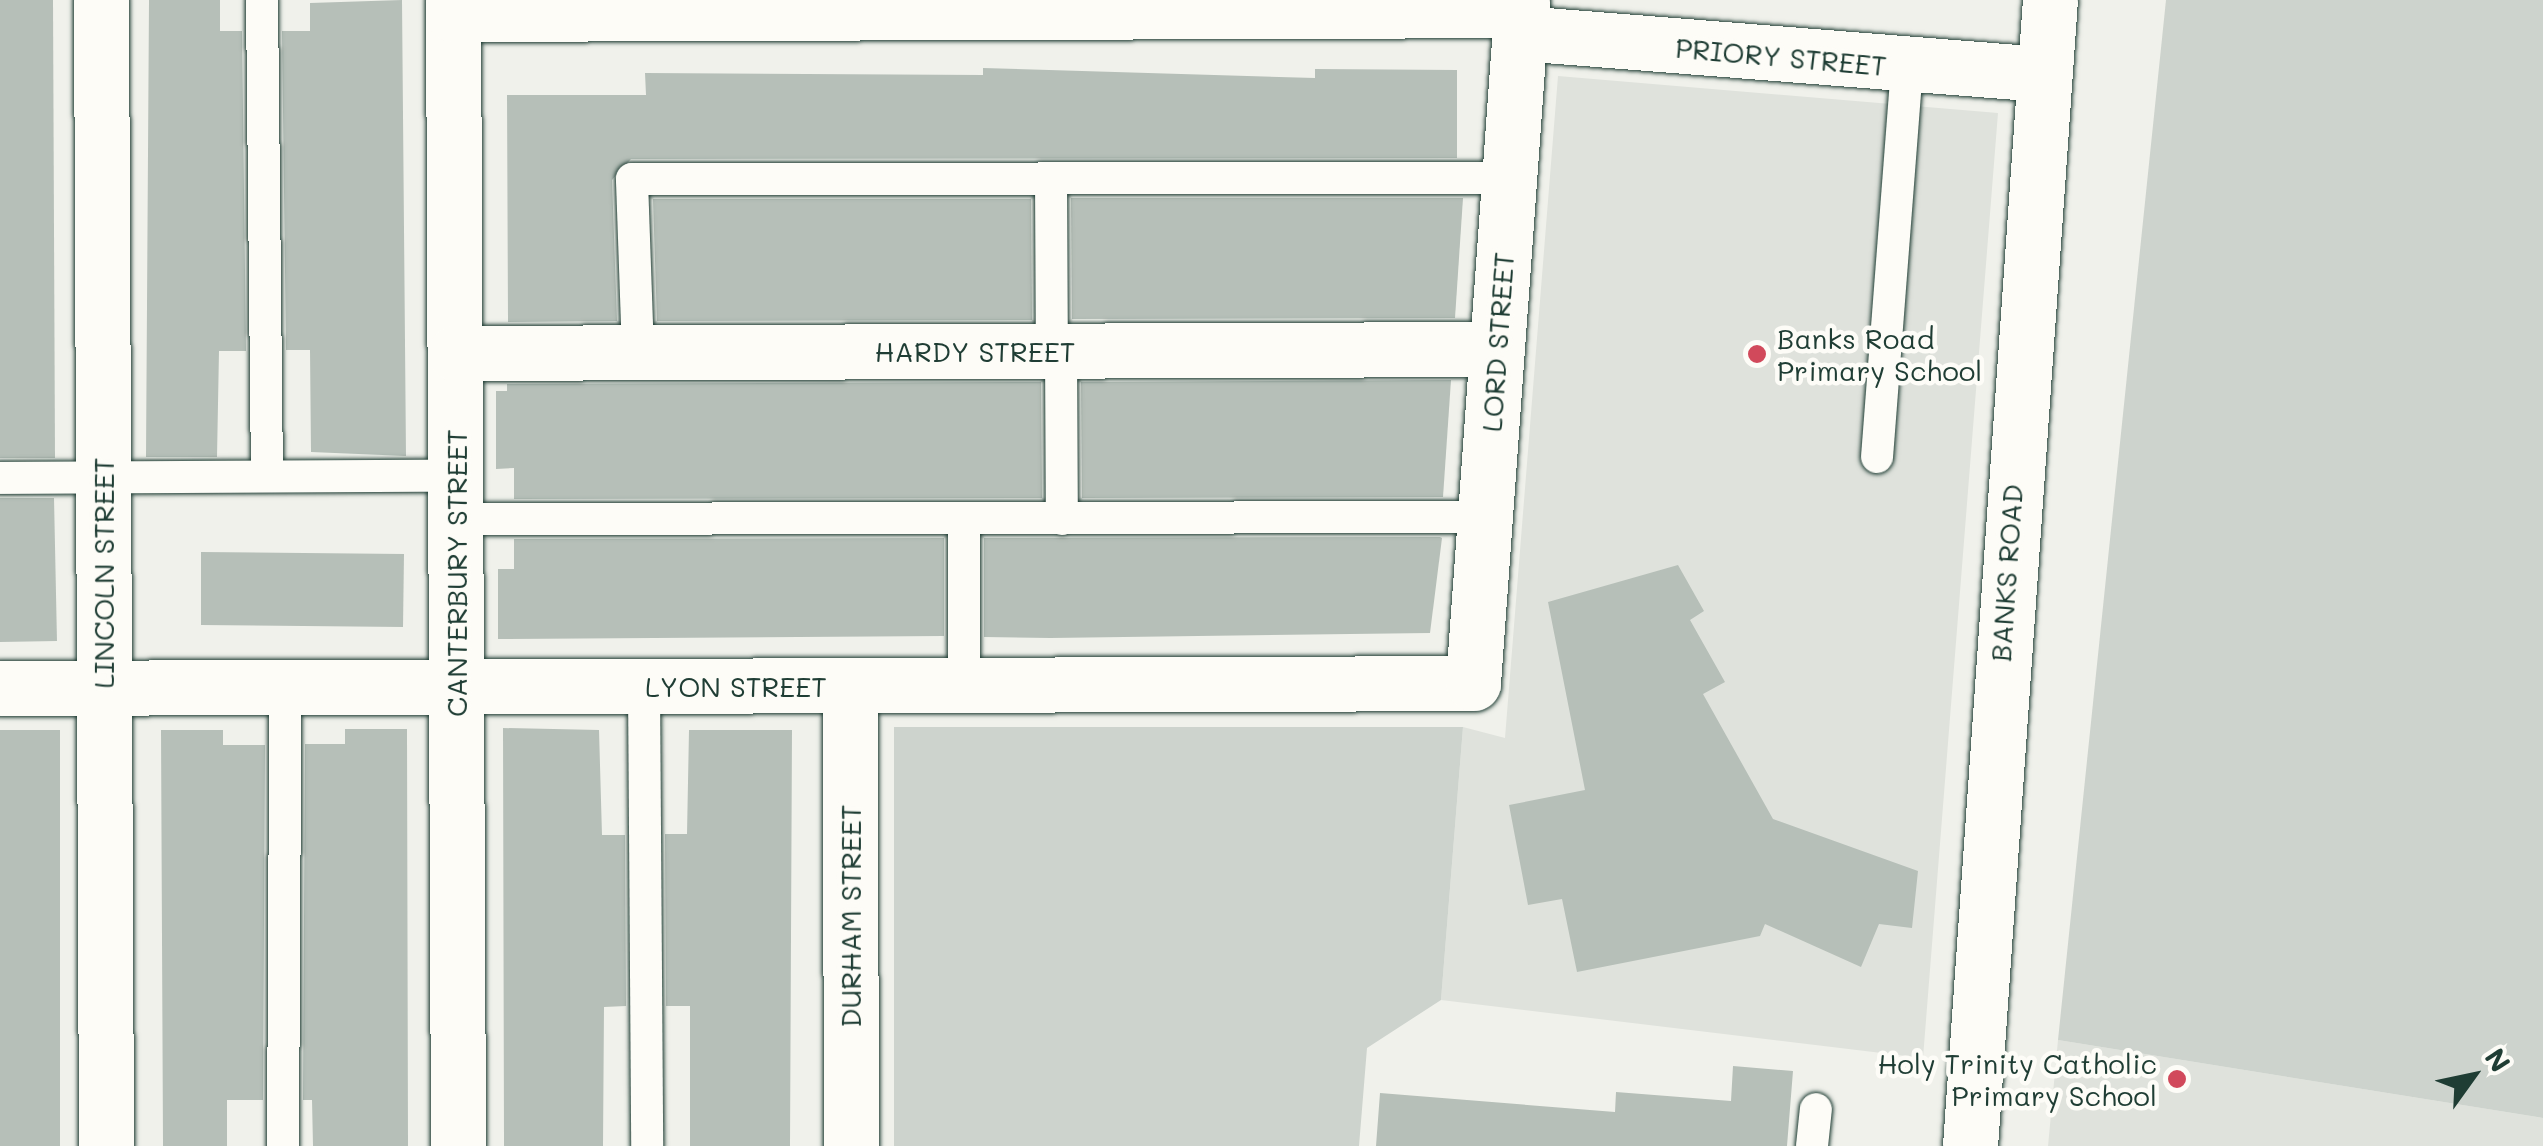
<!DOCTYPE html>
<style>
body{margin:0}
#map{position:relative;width:2543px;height:1146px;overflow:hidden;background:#f0f1eb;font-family:Mali,sans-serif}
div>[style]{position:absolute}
.built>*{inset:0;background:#dfe2dc}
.green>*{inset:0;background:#cdd3cd}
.building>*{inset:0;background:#b6bfb8}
.roads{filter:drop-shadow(0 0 2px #1f3d34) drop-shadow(0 0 2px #1f3d34)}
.lane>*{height:32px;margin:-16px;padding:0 16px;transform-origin:16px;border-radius:16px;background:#fdfcf7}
.street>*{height:55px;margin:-27.5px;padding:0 27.5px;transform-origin:27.5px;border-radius:27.5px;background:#fdfcf7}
.dots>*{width:28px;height:28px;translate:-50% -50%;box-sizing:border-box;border:5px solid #fdfcf7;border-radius:50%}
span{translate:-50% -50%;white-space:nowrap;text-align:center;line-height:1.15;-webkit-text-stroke:9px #fdfcf7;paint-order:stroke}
.street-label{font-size:28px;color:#1f3d34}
.poi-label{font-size:28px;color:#1f3d34}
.left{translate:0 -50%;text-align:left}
.right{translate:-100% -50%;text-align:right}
.north{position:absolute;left:2423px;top:1026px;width:100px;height:100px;-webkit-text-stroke:8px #fdfcf7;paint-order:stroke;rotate:57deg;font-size:28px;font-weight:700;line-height:40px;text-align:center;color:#1f3d34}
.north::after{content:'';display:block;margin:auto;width:35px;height:45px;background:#1f3d34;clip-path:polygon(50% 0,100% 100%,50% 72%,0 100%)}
</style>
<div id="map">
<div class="built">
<i style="clip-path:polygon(1558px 76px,1998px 113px,1923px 1058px,1441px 1000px,1463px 727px,1505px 738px)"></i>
<i style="clip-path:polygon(2058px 1040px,2543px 1118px,2543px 1146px,2048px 1146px)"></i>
</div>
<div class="green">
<i style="clip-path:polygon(2166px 0,2543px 0,2543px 1118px,2058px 1040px)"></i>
<i style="clip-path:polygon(894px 727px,1463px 727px,1441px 1000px,1367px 1048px,1359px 1146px,894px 1146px)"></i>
</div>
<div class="building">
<i style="clip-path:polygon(0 0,53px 0,55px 458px,0 458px)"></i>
<i style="clip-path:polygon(149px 0,220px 0,220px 31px,242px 31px,246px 351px,219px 351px,217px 457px,146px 457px)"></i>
<i style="clip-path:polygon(402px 0,406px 456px,311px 452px,310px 350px,286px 350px,282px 31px,310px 31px,310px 3px)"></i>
<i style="clip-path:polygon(983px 68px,1315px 78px,1315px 69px,1457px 70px,1457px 158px,631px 159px,612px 180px,617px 321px,508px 322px,507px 95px,646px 95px,645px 73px,983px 75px)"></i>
<i style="clip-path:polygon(1071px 198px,1463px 198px,1455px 318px,1072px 319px)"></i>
<i style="clip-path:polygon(653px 199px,1031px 199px,1032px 320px,657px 321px)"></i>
<i style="clip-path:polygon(1451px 380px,1443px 497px,1082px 498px,1081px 382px)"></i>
<i style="clip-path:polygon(1041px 382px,1042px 498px,514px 499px,514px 468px,496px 469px,496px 391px,507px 391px,507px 384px)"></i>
<i style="clip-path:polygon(0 498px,54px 498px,57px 641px,0 642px)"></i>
<i style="clip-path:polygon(944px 538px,944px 636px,498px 639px,498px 569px,514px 569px,514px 539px)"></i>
<i style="clip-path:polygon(984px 538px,1440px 537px,1442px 538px,1430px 633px,1050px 638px,984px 637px)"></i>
<i style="clip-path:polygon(201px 552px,404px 554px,403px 627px,201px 625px)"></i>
<i style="clip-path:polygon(1678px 565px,1704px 611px,1690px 620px,1725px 682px,1703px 694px,1773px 819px,1918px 871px,1912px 928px,1879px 924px,1861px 967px,1765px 924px,1760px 936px,1577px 972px,1562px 899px,1528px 905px,1509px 805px,1585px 790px,1548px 602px)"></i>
<i style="clip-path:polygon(503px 728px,599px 730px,602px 835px,625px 835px,626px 1006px,604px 1007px,603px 1146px,504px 1146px)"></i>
<i style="clip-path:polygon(345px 729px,407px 729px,408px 1146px,313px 1146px,312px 1100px,303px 1100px,305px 744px,345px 744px)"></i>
<i style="clip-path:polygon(0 730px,60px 730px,60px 1146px,0 1146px)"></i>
<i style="clip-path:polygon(161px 730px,223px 730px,223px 745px,265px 745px,263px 1100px,227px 1100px,227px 1146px,163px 1146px)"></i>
<i style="clip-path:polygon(689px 730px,792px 730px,790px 1146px,690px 1146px,690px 1006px,666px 1006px,665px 834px,687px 834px)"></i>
<i style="clip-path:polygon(1733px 1066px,1793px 1071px,1787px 1146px,1376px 1146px,1380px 1093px,1615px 1112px,1616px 1092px,1731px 1101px)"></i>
</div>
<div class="roads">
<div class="lane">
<i style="left:262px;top:0;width:476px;rotate:89.4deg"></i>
<i style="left:1051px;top:179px;width:172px;rotate:89.7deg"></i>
<i style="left:1061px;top:351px;width:168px;rotate:89.7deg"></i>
<i style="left:638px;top:353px;width:174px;rotate:-92deg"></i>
<i style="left:632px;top:179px;width:877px;rotate:-0.07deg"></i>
<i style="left:1877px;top:457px;width:391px;rotate:-85.6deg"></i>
<i style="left:0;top:478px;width:456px;rotate:-0.3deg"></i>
<i style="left:456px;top:519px;width:1029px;rotate:-0.11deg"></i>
<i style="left:964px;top:685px;width:164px;rotate:-90deg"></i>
<i style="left:644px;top:686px;width:460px;rotate:89.6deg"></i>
<i style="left:283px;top:1146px;width:458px;rotate:-89.7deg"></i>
<i style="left:1812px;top:1146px;width:37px;rotate:-84deg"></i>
</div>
<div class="street">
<i style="left:101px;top:0;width:1146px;rotate:89.75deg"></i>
<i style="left:453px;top:0;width:1146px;rotate:89.75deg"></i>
<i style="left:453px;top:14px;width:1069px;rotate:-0.21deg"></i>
<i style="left:1520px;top:33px;width:524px;rotate:4.49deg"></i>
<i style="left:455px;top:353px;width:1040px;rotate:-0.22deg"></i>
<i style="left:850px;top:685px;width:461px;rotate:89.9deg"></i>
<i style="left:0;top:688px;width:1473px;rotate:-0.19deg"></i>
<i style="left:1473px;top:683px;width:685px;rotate:-85.9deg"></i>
<i style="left:1970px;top:1146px;width:1149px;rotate:-86.01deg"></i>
</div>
</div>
<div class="dots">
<i style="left:1757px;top:354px;background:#d1495b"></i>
<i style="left:2177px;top:1079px;background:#d1495b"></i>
</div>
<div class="street-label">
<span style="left:1781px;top:56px;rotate:5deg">PRIORY STREET</span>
<span style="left:1497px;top:342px;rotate:-86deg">LORD STREET</span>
<span style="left:975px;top:351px">HARDY STREET</span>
<span style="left:103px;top:573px;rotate:-90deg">LINCOLN STREET</span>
<span style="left:456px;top:573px;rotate:-90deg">CANTERBURY STREET</span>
<span style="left:2006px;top:573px;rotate:-86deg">BANKS ROAD</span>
<span style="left:736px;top:686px">LYON STREET</span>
<span style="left:850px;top:916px;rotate:-90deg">DURHAM STREET</span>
</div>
<div class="poi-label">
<span class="left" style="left:1777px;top:354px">Banks Road<br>Primary School</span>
<span class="right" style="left:2157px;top:1079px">Holy Trinity Catholic<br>Primary School</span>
</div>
<div class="north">N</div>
</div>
